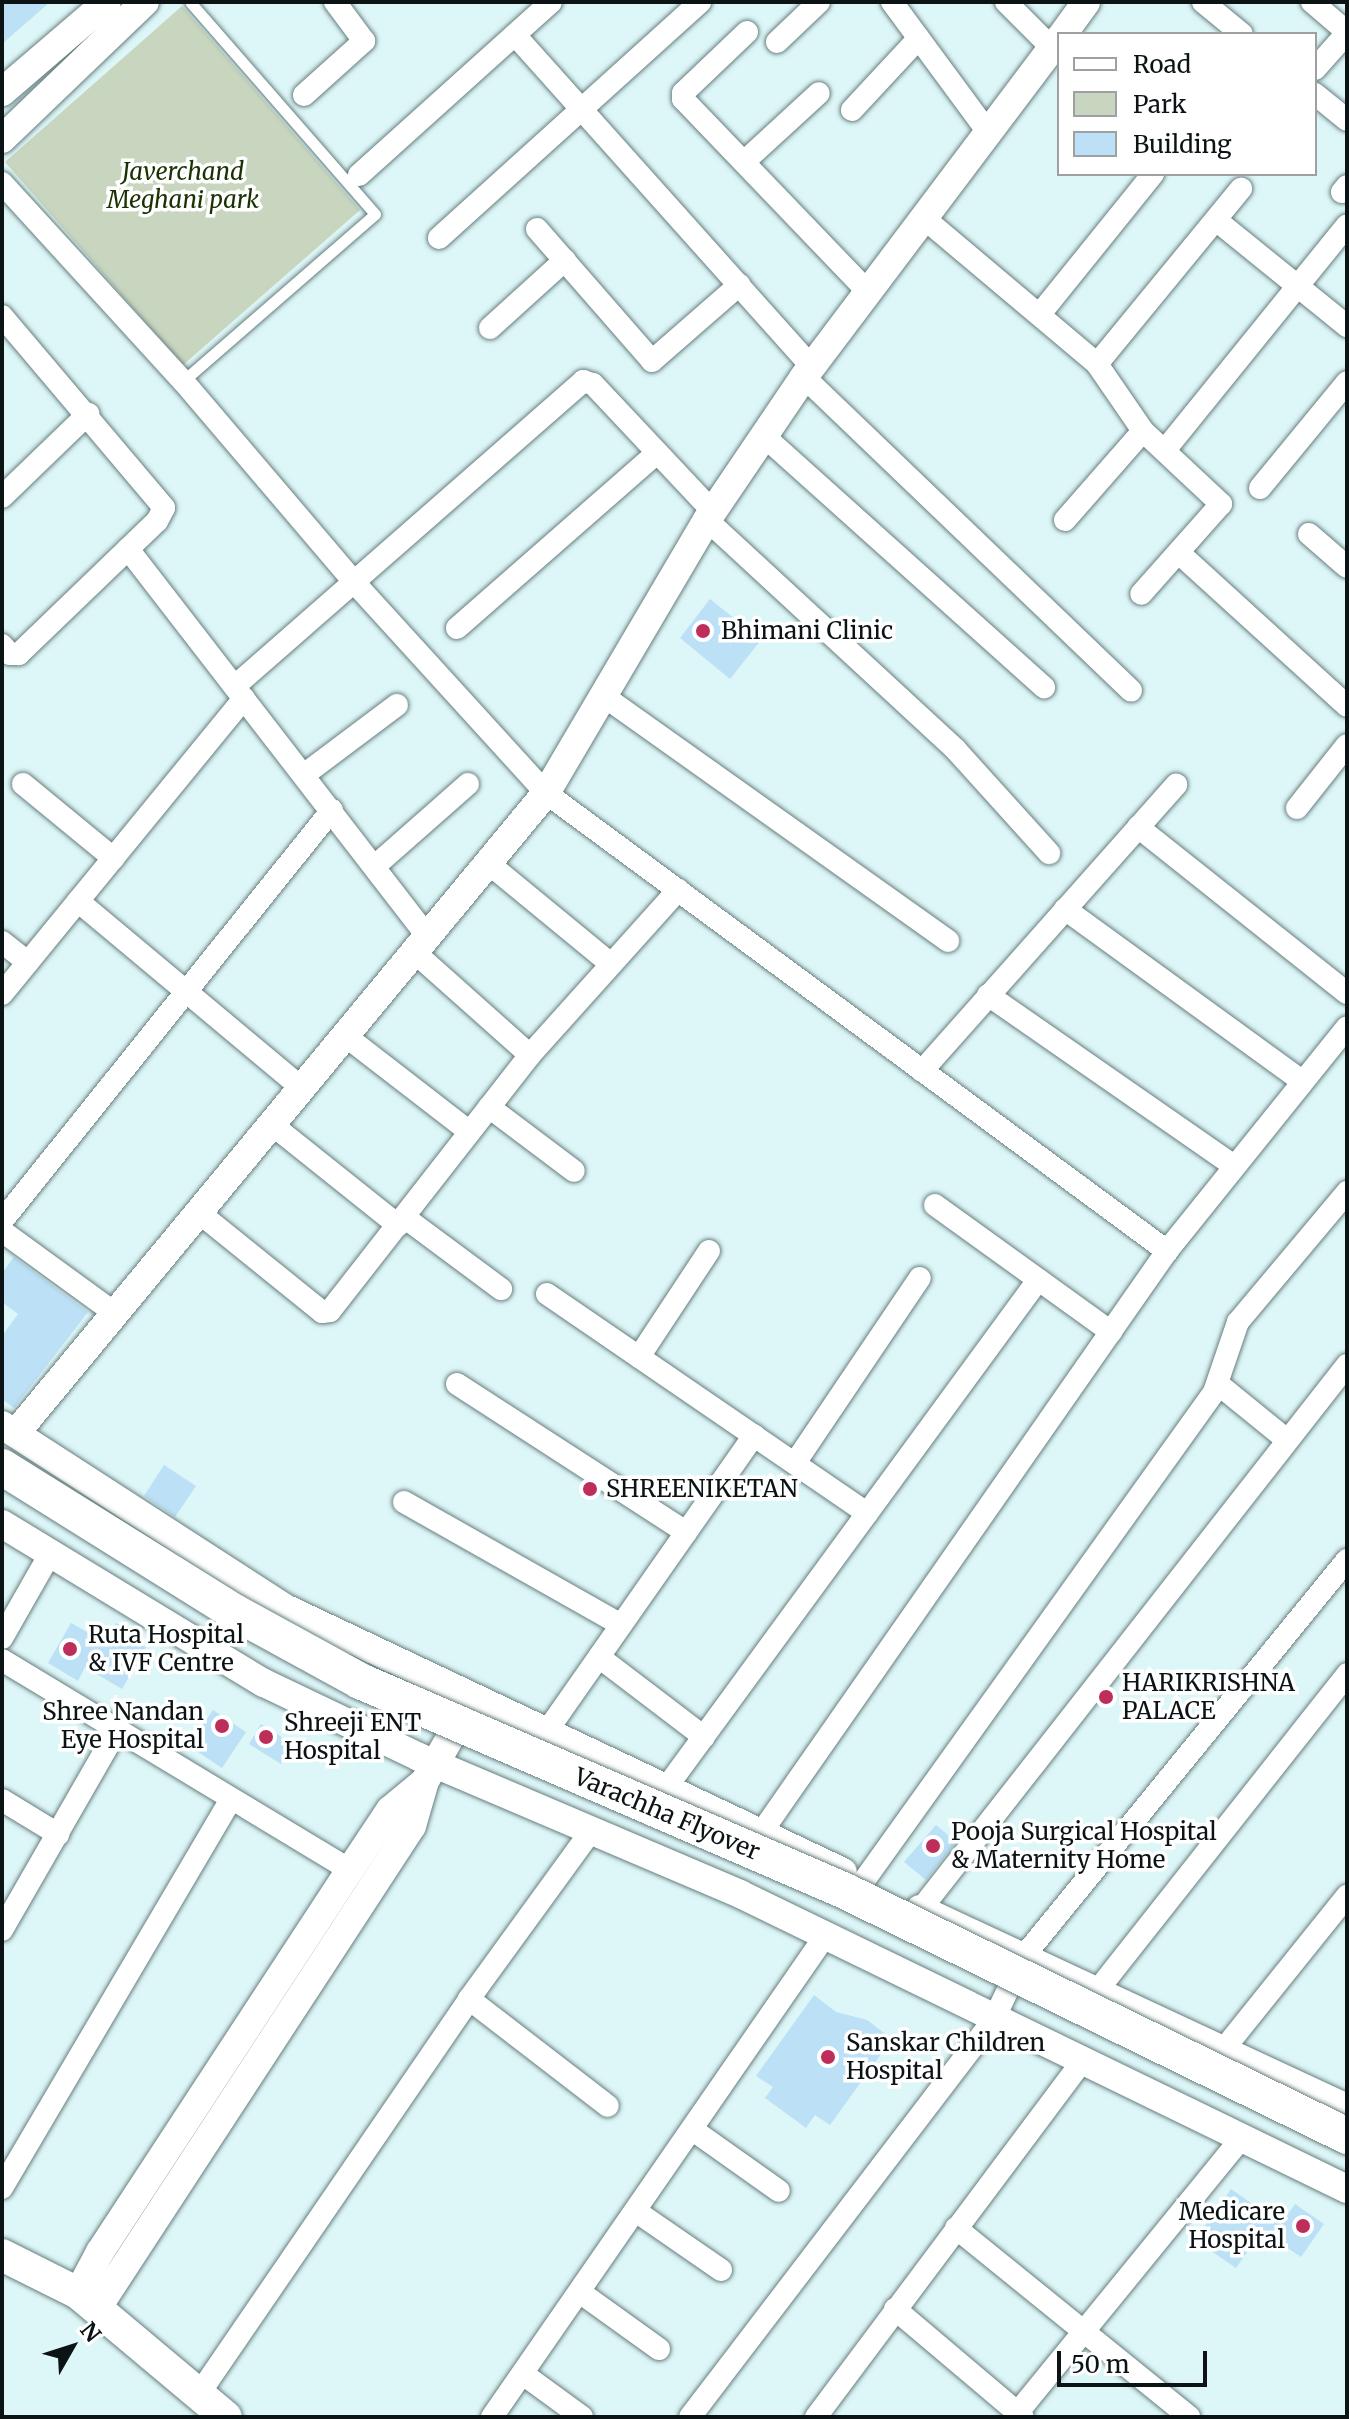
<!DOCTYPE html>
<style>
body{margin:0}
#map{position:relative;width:1349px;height:2419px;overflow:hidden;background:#ddf6f7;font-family:Merriweather,serif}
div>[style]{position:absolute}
.green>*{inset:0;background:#c8d6bf}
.building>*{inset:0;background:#bce0f6}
.roads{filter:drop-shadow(0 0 2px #677e7f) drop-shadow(0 0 2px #677e7f)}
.service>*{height:11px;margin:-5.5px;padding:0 5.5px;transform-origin:5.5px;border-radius:5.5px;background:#fff}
.minor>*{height:22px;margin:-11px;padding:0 11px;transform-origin:11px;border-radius:11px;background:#fff}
.tertiary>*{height:28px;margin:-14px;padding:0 14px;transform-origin:14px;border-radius:14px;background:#fff}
.secondary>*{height:32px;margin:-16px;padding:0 16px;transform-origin:16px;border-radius:16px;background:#fff}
.bridges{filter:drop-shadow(0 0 2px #677e7f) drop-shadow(0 0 2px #677e7f)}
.primary-bridge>*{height:36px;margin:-18px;padding:0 18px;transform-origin:18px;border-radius:18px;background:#fff}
.dots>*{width:22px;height:22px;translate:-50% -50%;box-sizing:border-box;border:4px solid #fff;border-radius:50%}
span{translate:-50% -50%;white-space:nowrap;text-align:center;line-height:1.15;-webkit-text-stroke:7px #fff;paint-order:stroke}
.park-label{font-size:24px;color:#193203;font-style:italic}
.poi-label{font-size:24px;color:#0b1314}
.left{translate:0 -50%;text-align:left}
.right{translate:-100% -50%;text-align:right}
.street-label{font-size:24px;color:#0b1314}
.frame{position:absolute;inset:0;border:4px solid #0b1314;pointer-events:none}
.legend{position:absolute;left:1057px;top:32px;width:260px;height:144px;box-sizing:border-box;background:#fff;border:2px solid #9da1a1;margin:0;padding:10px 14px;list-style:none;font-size:24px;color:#0b1314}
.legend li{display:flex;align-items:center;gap:16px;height:40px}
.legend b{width:40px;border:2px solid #9da1a1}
.north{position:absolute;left:32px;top:2307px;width:80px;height:80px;-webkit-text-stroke:6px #fff;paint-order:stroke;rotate:51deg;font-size:22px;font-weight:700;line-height:32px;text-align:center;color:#0b1314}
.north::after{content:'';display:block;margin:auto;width:28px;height:36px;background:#0b1314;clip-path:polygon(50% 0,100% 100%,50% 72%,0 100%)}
.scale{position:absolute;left:1057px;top:2351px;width:150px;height:36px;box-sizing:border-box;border:4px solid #0b1314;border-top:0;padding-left:10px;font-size:24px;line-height:28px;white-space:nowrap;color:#0b1314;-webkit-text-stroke:6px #fff;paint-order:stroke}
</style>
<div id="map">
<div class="green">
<i style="clip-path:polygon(182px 6px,360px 210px,183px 365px,5px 162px)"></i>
</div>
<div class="building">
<i style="clip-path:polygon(2px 2px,50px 2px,2px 44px)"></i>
<i style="clip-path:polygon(710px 599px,761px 640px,730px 679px,680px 638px)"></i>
<i style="clip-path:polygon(14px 1257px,88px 1312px,14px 1408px,2px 1399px,2px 1336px,18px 1314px,2px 1302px,2px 1273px)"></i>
<i style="clip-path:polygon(164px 1465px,196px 1486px,175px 1517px,144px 1496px)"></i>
<i style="clip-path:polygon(71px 1623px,105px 1642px,116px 1623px,149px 1642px,122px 1689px,85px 1667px,78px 1681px,48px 1663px)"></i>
<i style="clip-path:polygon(213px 1710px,246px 1732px,222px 1768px,189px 1746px)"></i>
<i style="clip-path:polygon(261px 1724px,293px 1744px,281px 1764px,249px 1744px)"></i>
<i style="clip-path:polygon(936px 1825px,956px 1842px,926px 1880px,904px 1862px)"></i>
<i style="clip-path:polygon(814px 1995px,836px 2012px,867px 2020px,892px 2039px,830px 2125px,815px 2115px,806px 2128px,765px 2098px,773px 2087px,756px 2076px)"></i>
<i style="clip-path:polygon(1231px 2189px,1281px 2224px,1295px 2204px,1324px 2224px,1301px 2257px,1262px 2231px,1236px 2268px,1195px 2240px)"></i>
</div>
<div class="roads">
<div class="service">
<i style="left:183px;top:381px;width:254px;rotate:-41deg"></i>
<i style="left:375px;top:214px;width:281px;rotate:-131.1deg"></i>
</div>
<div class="minor">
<i style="left:892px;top:2px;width:165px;rotate:53.6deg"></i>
<i style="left:1006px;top:2px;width:65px;rotate:45deg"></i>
<i style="left:1203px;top:2px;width:50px;rotate:39.4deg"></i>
<i style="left:1312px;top:2px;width:46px;rotate:40.6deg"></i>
<i style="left:747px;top:32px;width:88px;rotate:136.4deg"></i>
<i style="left:683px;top:93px;width:6px;rotate:90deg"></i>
<i style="left:683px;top:99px;width:269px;rotate:46.2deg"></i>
<i style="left:515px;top:35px;width:445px;rotate:48.2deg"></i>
<i style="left:777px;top:42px;width:58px;rotate:-43.6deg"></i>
<i style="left:1315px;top:69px;width:48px;rotate:-48.4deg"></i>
<i style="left:1315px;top:94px;width:41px;rotate:39.1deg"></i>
<i style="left:304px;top:95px;width:81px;rotate:-42deg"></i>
<i style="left:364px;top:41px;width:49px;rotate:-126.6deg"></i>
<i style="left:852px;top:110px;width:98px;rotate:-47.1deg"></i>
<i style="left:745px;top:161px;width:100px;rotate:-42.6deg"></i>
<i style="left:359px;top:175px;width:258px;rotate:-42deg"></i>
<i style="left:2px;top:183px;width:268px;rotate:47.6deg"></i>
<i style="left:183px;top:381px;width:262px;rotate:49.6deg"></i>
<i style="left:353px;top:581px;width:287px;rotate:47.7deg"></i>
<i style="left:546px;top:793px;width:772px;rotate:36.41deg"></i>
<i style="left:1342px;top:192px;width:8px;rotate:-50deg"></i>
<i style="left:925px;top:219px;width:225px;rotate:40.1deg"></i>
<i style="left:1097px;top:364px;width:81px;rotate:55.5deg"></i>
<i style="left:1143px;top:431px;width:107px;rotate:43.1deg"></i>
<i style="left:1221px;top:504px;width:120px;rotate:131.6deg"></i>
<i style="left:1216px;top:220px;width:169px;rotate:39deg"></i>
<i style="left:537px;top:229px;width:175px;rotate:48.9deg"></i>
<i style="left:652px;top:361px;width:116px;rotate:-41.1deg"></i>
<i style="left:439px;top:238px;width:352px;rotate:-42.1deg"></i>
<i style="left:1040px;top:314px;width:180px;rotate:-51.1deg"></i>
<i style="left:2px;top:316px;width:251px;rotate:49.8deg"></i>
<i style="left:164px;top:508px;width:15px;rotate:118deg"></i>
<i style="left:157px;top:521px;width:192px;rotate:136.1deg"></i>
<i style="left:19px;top:654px;width:9px;rotate:180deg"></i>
<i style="left:10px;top:654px;width:12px;rotate:-132deg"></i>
<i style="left:490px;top:328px;width:101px;rotate:-42.2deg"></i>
<i style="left:1097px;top:364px;width:227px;rotate:-50.6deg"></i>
<i style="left:804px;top:377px;width:453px;rotate:43.8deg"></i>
<i style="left:765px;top:437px;width:375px;rotate:41.9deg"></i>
<i style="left:1165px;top:450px;width:289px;rotate:-51deg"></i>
<i style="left:1260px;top:488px;width:137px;rotate:-50.6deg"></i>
<i style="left:2px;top:497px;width:120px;rotate:-44deg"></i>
<i style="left:707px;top:520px;width:339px;rotate:42.7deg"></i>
<i style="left:956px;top:750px;width:139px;rotate:47.9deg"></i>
<i style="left:1065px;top:520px;width:118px;rotate:-48.8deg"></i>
<i style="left:1309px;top:534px;width:50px;rotate:41deg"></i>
<i style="left:128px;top:549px;width:487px;rotate:52.3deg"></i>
<i style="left:1179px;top:553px;width:227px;rotate:42.3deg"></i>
<i style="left:457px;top:628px;width:266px;rotate:-41.2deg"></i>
<i style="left:235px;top:686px;width:463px;rotate:-41.2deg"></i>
<i style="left:583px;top:381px;width:10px;rotate:17deg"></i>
<i style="left:593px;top:384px;width:175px;rotate:46.8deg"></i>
<i style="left:605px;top:697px;width:421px;rotate:35.4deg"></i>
<i style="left:305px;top:774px;width:115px;rotate:-36.9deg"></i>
<i style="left:23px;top:784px;width:117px;rotate:39.4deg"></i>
<i style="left:1297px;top:808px;width:80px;rotate:-51.6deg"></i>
<i style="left:1138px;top:827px;width:267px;rotate:38.5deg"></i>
<i style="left:488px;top:863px;width:159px;rotate:39.4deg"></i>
<i style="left:375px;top:866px;width:124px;rotate:-41.4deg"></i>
<i style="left:78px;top:901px;width:288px;rotate:39.9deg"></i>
<i style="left:1065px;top:909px;width:293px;rotate:36deg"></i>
<i style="left:2px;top:942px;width:33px;rotate:38deg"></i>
<i style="left:412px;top:950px;width:158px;rotate:41.7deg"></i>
<i style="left:2px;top:994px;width:382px;rotate:-50.7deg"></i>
<i style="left:988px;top:995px;width:298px;rotate:34.8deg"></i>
<i style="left:343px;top:1034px;width:160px;rotate:37.7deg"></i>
<i style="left:922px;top:1071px;width:383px;rotate:-48.4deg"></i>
<i style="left:489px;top:1107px;width:106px;rotate:37deg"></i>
<i style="left:270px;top:1123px;width:164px;rotate:38.6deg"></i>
<i style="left:935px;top:1205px;width:217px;rotate:35.8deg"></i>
<i style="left:197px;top:1211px;width:161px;rotate:38.9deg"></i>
<i style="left:322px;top:1312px;width:8px;rotate:-7deg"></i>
<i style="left:330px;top:1311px;width:325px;rotate:-52deg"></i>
<i style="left:530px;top:1055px;width:222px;rotate:-48.1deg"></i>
<i style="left:404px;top:1217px;width:121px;rotate:36.6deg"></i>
<i style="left:2px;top:1221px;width:527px;rotate:-51.24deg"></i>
<i style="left:2px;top:1231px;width:137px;rotate:36.1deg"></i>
<i style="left:547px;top:1294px;width:388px;rotate:34.4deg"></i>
<i style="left:639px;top:1357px;width:127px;rotate:-56.6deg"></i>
<i style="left:457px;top:1384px;width:273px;rotate:32.9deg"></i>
<i style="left:1218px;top:1384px;width:89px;rotate:39.1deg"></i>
<i style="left:795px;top:1463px;width:223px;rotate:-56deg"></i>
<i style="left:404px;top:1502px;width:249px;rotate:29.5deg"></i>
<i style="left:2px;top:1638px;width:97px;rotate:-60.3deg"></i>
<i style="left:599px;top:1657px;width:132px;rotate:37.3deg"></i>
<i style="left:2px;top:1660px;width:406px;rotate:31.1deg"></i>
<i style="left:547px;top:1731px;width:361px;rotate:-55deg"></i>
<i style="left:666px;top:1788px;width:630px;rotate:-53.79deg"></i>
<i style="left:2px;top:1800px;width:66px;rotate:31.3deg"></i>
<i style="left:761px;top:1833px;width:710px;rotate:-55.1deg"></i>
<i style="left:1167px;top:1251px;width:287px;rotate:-51.2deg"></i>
<i style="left:863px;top:1882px;width:603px;rotate:-54.38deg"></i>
<i style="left:1214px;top:1392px;width:74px;rotate:-71.1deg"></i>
<i style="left:1238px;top:1322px;width:170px;rotate:-50deg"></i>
<i style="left:921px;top:1909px;width:691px;rotate:-51.94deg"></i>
<i style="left:2px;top:1930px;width:228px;rotate:-60.1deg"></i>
<i style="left:1097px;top:1991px;width:404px;rotate:-51.7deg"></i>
<i style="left:469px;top:1999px;width:175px;rotate:37.6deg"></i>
<i style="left:1223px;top:2050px;width:198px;rotate:-51.2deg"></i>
<i style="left:693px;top:2130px;width:105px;rotate:35.3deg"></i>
<i style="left:2px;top:2188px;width:451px;rotate:-59.5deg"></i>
<i style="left:637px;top:2212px;width:102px;rotate:34.6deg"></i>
<i style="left:956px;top:2228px;width:300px;rotate:39deg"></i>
<i style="left:581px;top:2293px;width:96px;rotate:35.7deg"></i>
<i style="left:895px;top:2309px;width:167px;rotate:40.2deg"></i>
<i style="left:523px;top:2374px;width:73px;rotate:36.1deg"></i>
<i style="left:199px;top:2394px;width:478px;rotate:-55.6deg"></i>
<i style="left:469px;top:1999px;width:209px;rotate:-54deg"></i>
<i style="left:492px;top:2417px;width:585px;rotate:-55.3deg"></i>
<i style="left:690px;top:2417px;width:501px;rotate:-52.63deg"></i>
<i style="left:994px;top:2019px;width:70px;rotate:-64.5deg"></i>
<i style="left:1024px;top:1956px;width:511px;rotate:-50.8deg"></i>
<i style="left:816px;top:2417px;width:444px;rotate:-53.2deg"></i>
<i style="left:1014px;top:2417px;width:361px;rotate:-50.8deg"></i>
</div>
<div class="tertiary">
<i style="left:1063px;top:34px;width:39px;rotate:-54deg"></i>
<i style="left:2px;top:92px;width:138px;rotate:-40.6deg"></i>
<i style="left:2px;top:139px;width:198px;rotate:-43.8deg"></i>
<i style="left:2px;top:1425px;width:337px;rotate:32.9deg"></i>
<i style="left:285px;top:1608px;width:617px;rotate:25.32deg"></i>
<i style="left:16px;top:1433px;width:831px;rotate:-50.37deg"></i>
<i style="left:546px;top:793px;width:317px;rotate:-59.5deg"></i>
<i style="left:707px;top:520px;width:173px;rotate:-55.9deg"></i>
<i style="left:804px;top:377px;width:423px;rotate:-53deg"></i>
<i style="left:2px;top:1524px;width:306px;rotate:31.3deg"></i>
<i style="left:264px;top:1683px;width:172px;rotate:25.5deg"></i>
<i style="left:419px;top:1757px;width:349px;rotate:23.1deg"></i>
<i style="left:740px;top:1894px;width:675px;rotate:25.92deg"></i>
<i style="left:920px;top:1909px;width:471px;rotate:25deg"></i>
<i style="left:78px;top:2293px;width:47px;rotate:-61.8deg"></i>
<i style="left:100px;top:2252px;width:457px;rotate:-56.8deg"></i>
<i style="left:350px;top:1870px;width:72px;rotate:-56.3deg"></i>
<i style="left:390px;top:1810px;width:45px;rotate:-39.6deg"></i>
<i style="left:98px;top:2307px;width:574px;rotate:-56.86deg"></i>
<i style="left:412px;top:1826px;width:47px;rotate:-73.9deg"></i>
<i style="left:425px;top:1781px;width:86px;rotate:-59.8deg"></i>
</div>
<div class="secondary">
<i style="left:2px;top:2255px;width:85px;rotate:26.6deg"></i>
<i style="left:78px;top:2293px;width:193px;rotate:40deg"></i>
</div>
</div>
<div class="bridges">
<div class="primary-bridge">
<i style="left:2px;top:1467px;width:276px;rotate:32deg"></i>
<i style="left:236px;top:1613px;width:141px;rotate:28.7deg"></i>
<i style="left:360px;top:1681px;width:529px;rotate:23.41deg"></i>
<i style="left:845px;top:1891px;width:559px;rotate:26.01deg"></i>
</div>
</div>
<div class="dots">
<i style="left:703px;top:631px;background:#bd2e5b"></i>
<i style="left:590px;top:1489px;background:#bd2e5b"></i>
<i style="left:70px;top:1649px;background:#bd2e5b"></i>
<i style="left:1106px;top:1697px;background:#bd2e5b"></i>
<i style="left:222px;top:1726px;background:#bd2e5b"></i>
<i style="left:266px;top:1737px;background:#bd2e5b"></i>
<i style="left:933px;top:1846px;background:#bd2e5b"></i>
<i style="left:828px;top:2057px;background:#bd2e5b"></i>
<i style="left:1303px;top:2226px;background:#bd2e5b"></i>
</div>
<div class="park-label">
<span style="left:183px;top:186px">Javerchand<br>Meghani park</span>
</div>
<div class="poi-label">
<span class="left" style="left:721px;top:631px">Bhimani Clinic</span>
<span class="left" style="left:606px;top:1489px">SHREENIKETAN</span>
<span class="left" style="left:88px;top:1649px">Ruta Hospital<br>&amp; IVF Centre</span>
<span class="left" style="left:1122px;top:1697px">HARIKRISHNA<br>PALACE</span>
<span class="right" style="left:204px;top:1726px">Shree Nandan<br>Eye Hospital</span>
<span class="left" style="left:284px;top:1737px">Shreeji ENT<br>Hospital</span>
<span class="left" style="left:951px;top:1846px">Pooja Surgical Hospital<br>&amp; Maternity Home</span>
<span class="left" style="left:846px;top:2057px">Sanskar Children<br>Hospital</span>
<span class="right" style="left:1285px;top:2226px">Medicare<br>Hospital</span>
</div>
<div class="street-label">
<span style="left:667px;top:1814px;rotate:23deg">Varachha Flyover</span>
</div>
<div class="frame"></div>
<ul class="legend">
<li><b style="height:10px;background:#fff"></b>Road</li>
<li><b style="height:22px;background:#c8d6bf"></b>Park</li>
<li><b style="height:22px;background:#bce0f6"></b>Building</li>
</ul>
<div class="north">N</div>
<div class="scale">50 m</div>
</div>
